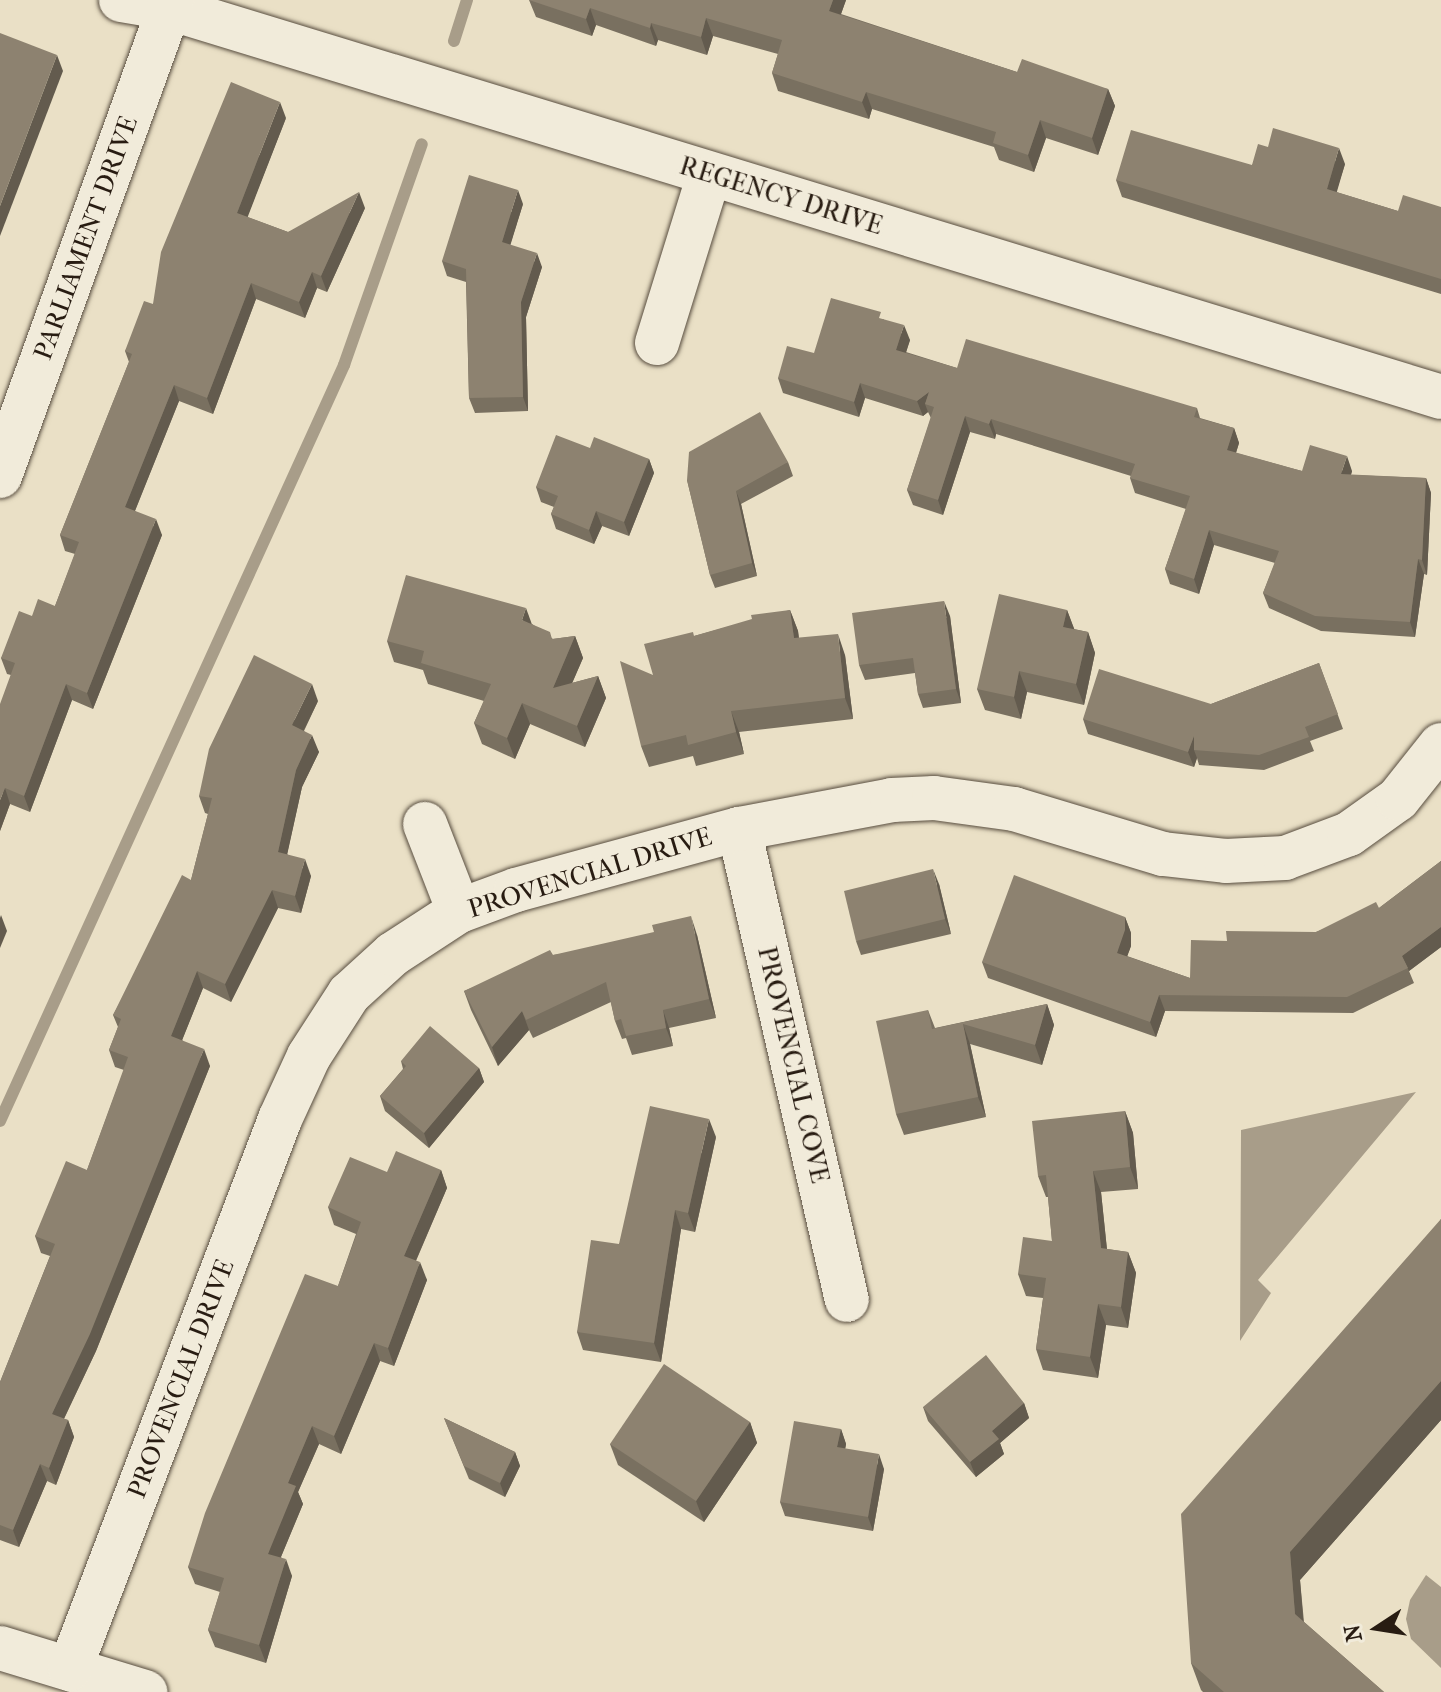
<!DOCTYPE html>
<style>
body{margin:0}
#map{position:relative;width:1441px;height:1692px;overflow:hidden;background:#eae0c6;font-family:"IM FELL French Canon",serif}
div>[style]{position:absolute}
.water>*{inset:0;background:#a89d89}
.stream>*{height:12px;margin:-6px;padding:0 6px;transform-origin:6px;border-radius:6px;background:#a89d89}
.roads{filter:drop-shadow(0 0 2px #584d3f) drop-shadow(0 0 2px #584d3f)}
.minor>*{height:44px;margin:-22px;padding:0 22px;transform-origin:22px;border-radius:22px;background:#f1ebda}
.wall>*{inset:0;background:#797060}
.shaded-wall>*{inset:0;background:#635b4e}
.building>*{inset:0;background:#8d8270}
span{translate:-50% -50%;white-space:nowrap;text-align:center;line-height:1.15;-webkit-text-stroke:6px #f1ebda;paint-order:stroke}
.street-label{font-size:26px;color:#281c12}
.north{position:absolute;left:1337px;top:1588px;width:80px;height:80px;-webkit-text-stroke:6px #f1ebda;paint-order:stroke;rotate:258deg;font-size:22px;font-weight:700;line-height:32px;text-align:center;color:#281c12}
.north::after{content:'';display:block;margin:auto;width:28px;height:36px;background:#281c12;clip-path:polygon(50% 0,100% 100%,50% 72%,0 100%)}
</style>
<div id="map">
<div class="water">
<i style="clip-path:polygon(1416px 1092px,1258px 1280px,1271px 1293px,1240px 1341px,1241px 1130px)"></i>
<i style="clip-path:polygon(1426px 1575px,1441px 1587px,1441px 1668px,1411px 1639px,1406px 1619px,1410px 1600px)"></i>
</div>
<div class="stream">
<i style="left:454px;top:41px;width:43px;rotate:-72.4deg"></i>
<i style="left:0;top:1121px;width:831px;rotate:-65.53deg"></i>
<i style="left:344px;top:365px;width:234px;rotate:-70.6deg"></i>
</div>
<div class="roads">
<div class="minor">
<i style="left:121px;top:0;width:49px;rotate:9.5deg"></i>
<i style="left:169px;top:8px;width:1330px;rotate:17deg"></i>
<i style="left:657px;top:343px;width:176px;rotate:-72.8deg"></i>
<i style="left:0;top:476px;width:506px;rotate:-70.13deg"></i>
<i style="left:425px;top:824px;width:93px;rotate:68.7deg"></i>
<i style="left:739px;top:829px;width:483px;rotate:77.1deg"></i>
<i style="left:0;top:1648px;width:152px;rotate:16.9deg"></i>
<i style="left:70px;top:1669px;width:589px;rotate:-69.1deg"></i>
<i style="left:280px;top:1119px;width:69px;rotate:-65.3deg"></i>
<i style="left:309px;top:1056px;width:74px;rotate:-57.2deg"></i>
<i style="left:349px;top:994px;width:59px;rotate:-42.3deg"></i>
<i style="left:393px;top:954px;width:79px;rotate:-33.1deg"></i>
<i style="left:459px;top:911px;width:61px;rotate:-20.2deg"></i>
<i style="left:516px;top:890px;width:231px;rotate:-15.3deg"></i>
<i style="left:739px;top:829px;width:156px;rotate:-10.7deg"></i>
<i style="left:892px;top:800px;width:42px;rotate:-2.7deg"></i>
<i style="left:934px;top:798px;width:81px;rotate:7.8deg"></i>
<i style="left:1014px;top:809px;width:156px;rotate:16.8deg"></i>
<i style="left:1163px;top:854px;width:63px;rotate:6.3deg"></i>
<i style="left:1226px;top:861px;width:59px;rotate:-2.9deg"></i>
<i style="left:1285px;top:858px;width:68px;rotate:-20.6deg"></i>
<i style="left:1349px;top:834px;width:60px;rotate:-35.5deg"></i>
<i style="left:1398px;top:799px;width:69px;rotate:-51.5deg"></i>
</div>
</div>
<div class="wall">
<i style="clip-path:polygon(529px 0,846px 0,841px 14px,1017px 72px,1108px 89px,1115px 106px,1098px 155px,1046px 138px,1034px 172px,999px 160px,994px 147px,872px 109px,869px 119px,778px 91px,772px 73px,778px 54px,713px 36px,707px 55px,658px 40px,656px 46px,596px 25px,592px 36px,536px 17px)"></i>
<i style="clip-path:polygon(286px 118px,247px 217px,288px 232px,365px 208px,327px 292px,317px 288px,305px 318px,256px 299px,213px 414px,179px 401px,135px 511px,162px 535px,93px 709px,72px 700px,30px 812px,10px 804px,0 831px,11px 675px,7px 674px,1px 658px,32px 616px,55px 606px,75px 554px,65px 551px,60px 535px,129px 362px,125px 351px,153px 304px)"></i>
<i style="clip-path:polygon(1268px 147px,1345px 164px,1336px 192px,1398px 211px,1441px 207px,1441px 294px,1122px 197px,1116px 180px,1252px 165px)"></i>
<i style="clip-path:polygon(523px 204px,510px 245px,542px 267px,526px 317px,528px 411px,475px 413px,469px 398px,466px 282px,447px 276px,442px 261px)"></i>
<i style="clip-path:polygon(883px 319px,910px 340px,906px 352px,957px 368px,1197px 408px,1200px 418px,1234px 428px,1239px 443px,1236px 453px,1302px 471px,1352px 471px,1351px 475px,1426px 478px,1431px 493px,1427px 575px,1424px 574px,1415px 637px,1321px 631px,1269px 608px,1263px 593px,1275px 563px,1214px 545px,1199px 594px,1170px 584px,1165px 569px,1186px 509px,1135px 493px,1130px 478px,1131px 476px,996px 434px,995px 439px,970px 432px,943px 515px,913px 505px,907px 490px,931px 418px,928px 412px,923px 416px,865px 398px,859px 417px,783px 393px,778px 378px)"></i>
<i style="clip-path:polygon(590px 448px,649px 459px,654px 473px,629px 536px,602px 526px,594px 544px,556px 529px,551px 514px,554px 507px,541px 502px,536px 487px)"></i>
<i style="clip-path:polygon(788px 462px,793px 476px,741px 504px,757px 576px,715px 588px,710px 575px,687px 480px)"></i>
<i style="clip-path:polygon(790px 610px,798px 631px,799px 638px,845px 655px,853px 719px,739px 732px,744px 754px,696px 766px,693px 756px,649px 767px,641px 746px,653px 675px,694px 636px)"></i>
<i style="clip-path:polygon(1067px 610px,1074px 629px,1088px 632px,1095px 653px,1084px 705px,1027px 692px,1021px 719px,985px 710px,977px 689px)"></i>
<i style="clip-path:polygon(950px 616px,961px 703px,923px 708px,918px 694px,915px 673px,865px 680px,859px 665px)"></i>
<i style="clip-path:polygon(532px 624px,553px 639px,575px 636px,583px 658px,572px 683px,598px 676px,606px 698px,585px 747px,530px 724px,515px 759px,482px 744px,474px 723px,484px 701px,428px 684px,423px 670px,394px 662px,387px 641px)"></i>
<i style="clip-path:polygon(1319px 663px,1343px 729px,1310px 741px,1314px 751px,1264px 770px,1199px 765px,1197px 758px,1194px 767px,1088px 734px,1083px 719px,1211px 704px)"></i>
<i style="clip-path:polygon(318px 701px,304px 731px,319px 752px,302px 787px,287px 854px,311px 876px,301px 913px,278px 908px,231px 1002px,203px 988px,182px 1040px,210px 1066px,96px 1351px,64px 1419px,68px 1420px,74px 1437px,56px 1485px,47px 1481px,19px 1547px,0 1540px,0 1382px,50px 1256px,41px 1253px,35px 1236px,87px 1170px,124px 1070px,115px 1067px,109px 1050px,118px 1027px,113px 1015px,191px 880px,208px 814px,205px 813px,199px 796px)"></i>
<i style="clip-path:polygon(1441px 861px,1441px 947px,1409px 971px,1414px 983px,1353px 1013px,1165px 1011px,1156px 1037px,988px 978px,982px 962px,1125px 917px,1131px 933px,1131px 946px,1127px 956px,1190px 978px,1227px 941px,1316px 932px,1379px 908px)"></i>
<i style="clip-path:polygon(939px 884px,951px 934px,861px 955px,856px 941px)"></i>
<i style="clip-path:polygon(697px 935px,716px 1018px,669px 1028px,673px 1046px,632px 1055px,626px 1038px,622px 1039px,615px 1021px,611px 1002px,533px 1038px,529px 1030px,498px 1066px,471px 1010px,464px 991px,553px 955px)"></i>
<i style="clip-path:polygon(1047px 1004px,1054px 1025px,1042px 1065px,970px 1044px,986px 1117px,904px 1135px,896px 1114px,928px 1010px,935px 1028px)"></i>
<i style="clip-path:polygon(401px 1061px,479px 1068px,484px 1082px,429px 1148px,385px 1111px,380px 1096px,403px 1069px)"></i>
<i style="clip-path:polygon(1125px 1111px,1133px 1133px,1138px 1189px,1101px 1192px,1107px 1249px,1128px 1252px,1136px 1273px,1128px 1328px,1106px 1325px,1098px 1378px,1043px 1370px,1036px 1349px,1043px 1298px,1026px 1296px,1018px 1274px,1052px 1241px,1048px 1197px,1046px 1197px,1038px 1176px)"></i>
<i style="clip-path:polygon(716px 1137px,695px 1232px,681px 1229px,661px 1362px,583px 1350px,577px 1332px,619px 1244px)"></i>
<i style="clip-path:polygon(441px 1170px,447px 1188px,416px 1261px,427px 1280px,394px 1366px,380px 1361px,341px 1454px,319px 1444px,298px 1492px,303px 1504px,281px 1557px,292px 1576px,266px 1663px,215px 1647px,208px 1630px,220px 1592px,195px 1584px,188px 1567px,338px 1286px,356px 1234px,334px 1225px,328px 1207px,387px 1172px)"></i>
<i style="clip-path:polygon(1441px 1219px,1441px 1420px,1300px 1580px,1304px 1622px,1384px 1692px,1203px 1692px,1201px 1690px,1191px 1663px)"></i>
<i style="clip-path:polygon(1024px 1403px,1029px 1418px,1000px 1443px,1004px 1454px,976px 1477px,928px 1421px,923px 1407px)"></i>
<i style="clip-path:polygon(444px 1418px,515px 1452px,520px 1466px,505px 1497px,469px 1479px)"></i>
<i style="clip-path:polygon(750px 1422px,757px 1443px,704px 1522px,618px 1465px,610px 1444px)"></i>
<i style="clip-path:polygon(841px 1429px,846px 1444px,845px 1449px,884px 1469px,873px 1531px,785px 1516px,780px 1502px)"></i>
</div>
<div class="shaded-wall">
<i style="clip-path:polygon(833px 0,846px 0,836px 28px,829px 11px)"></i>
<i style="clip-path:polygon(590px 8px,596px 25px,592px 36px,586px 19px)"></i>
<i style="clip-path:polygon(706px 18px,713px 36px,707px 55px,701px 37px)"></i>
<i style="clip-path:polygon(651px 23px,658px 40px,656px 46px,650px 28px)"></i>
<i style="clip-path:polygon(57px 55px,63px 71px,0 236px,0 206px)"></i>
<i style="clip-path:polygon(1108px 89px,1115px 106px,1098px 155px,1092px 138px)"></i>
<i style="clip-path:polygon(866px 92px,872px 109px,869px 119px,862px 102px)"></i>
<i style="clip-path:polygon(280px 102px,286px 118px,243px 229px,237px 213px)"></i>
<i style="clip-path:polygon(1040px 120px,1046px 138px,1034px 172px,1028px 155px)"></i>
<i style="clip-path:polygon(1339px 148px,1345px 164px,1333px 205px,1327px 189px)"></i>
<i style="clip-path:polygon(518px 190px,523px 204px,507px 256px,502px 242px)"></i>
<i style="clip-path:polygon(359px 192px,365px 208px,327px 292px,321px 276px)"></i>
<i style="clip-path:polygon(537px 253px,542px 267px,526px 317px,528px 411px,523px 397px,521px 302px)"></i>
<i style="clip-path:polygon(312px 272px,317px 288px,305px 318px,299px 302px)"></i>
<i style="clip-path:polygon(251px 283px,256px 299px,213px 414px,207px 398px)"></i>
<i style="clip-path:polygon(904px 325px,910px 340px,902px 365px,896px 350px)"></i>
<i style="clip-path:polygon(860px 383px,865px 398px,859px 417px,854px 402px)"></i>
<i style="clip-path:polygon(174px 385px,179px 401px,130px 523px,125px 507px)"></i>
<i style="clip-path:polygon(929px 392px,925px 404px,928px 412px,923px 416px,917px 401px)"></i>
<i style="clip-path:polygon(965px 416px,970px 432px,943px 515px,938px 500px)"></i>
<i style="clip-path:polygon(991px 419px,996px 434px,995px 439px,989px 424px)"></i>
<i style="clip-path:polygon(1234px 428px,1239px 443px,1232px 465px,1227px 450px)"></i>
<i style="clip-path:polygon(1347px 456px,1352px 471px,1346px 490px,1341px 474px)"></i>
<i style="clip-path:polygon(649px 459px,654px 473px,629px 536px,624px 522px)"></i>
<i style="clip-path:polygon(1426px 478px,1431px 493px,1427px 575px,1422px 560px)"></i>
<i style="clip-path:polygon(736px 491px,741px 504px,757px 576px,752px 563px)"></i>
<i style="clip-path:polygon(596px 511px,602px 526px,594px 544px,589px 530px)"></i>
<i style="clip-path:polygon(156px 519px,162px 535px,93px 709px,87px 693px)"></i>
<i style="clip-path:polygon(1209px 530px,1214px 545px,1199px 594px,1194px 579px)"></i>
<i style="clip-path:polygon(1418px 559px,1424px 574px,1415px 637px,1410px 622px)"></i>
<i style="clip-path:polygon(944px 601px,950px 616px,961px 703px,956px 689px)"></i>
<i style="clip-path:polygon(526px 608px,534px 630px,522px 620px)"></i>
<i style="clip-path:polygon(790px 610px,798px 631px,801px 660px,794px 638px)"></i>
<i style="clip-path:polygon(1067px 610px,1075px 631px,1063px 627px)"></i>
<i style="clip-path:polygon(1088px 632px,1095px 653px,1084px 705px,1076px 684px)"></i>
<i style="clip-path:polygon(838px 634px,845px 655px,853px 719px,845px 698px)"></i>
<i style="clip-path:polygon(575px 636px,583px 658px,561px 709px,553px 688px)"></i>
<i style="clip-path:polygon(1019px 671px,1027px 692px,1021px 719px,1014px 697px)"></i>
<i style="clip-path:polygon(598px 676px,606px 698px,585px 747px,577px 726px)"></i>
<i style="clip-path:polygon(66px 684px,72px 700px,30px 812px,24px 796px)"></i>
<i style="clip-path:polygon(312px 684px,318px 701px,298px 742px,292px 725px)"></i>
<i style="clip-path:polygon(522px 703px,530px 724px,515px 759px,507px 738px)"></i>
<i style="clip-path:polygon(731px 711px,739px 732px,744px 754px,736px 732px)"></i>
<i style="clip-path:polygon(312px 735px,319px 752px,302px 787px,284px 869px,278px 852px,296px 770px)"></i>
<i style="clip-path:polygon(1194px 736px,1194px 750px,1197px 758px,1194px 767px,1188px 752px)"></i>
<i style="clip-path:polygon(5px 788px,10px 804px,0 831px,0 800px)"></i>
<i style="clip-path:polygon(305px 859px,311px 876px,301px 913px,295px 896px)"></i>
<i style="clip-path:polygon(933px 869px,939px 884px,951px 934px,945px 919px)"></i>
<i style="clip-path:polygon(272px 890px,278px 908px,231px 1002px,225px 984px)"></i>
<i style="clip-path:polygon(1px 915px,7px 931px,0 948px,0 918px)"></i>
<i style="clip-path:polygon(691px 916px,697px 935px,716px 1018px,709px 999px)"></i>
<i style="clip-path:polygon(1125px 917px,1131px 933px,1131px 946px,1123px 968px,1117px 953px)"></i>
<i style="clip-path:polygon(1441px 927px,1441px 947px,1409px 971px,1402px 956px)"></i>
<i style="clip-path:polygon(197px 971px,203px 988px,177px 1053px,171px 1036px)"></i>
<i style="clip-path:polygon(1159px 995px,1165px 1011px,1156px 1037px,1150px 1022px)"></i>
<i style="clip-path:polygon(1047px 1004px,1054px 1025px,1042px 1065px,1035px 1045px)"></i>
<i style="clip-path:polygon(663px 1010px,669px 1028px,673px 1046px,666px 1028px)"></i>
<i style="clip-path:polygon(522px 1011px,529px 1030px,498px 1066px,492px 1047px)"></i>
<i style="clip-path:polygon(963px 1024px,970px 1044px,986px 1117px,978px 1097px)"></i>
<i style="clip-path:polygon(204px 1049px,210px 1066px,96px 1351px,58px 1431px,52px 1414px)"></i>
<i style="clip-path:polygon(479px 1068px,484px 1082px,429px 1148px,424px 1133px)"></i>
<i style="clip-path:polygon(1125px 1111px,1133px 1133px,1138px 1189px,1130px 1167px)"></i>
<i style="clip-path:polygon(709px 1119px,716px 1137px,695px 1232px,688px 1213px)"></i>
<i style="clip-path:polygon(441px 1170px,447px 1188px,410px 1274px,404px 1256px)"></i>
<i style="clip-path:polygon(1093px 1171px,1101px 1192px,1109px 1270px,1101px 1248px)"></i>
<i style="clip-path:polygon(675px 1210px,681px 1229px,661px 1362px,654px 1343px)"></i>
<i style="clip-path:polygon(1128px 1252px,1136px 1273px,1128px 1328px,1121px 1307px)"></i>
<i style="clip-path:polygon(420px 1262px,427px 1280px,394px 1366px,388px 1348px)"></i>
<i style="clip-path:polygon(1098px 1304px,1106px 1325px,1098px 1378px,1090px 1357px)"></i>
<i style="clip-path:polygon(374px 1343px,380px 1361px,341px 1454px,334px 1436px)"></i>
<i style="clip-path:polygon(1441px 1381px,1441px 1420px,1300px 1580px,1305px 1642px,1295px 1614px,1290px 1552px)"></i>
<i style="clip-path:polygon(1024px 1403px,1029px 1418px,1000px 1443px,1004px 1454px,976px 1477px,970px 1462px,992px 1431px)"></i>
<i style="clip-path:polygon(68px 1420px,74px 1437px,56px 1485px,49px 1468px)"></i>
<i style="clip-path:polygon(750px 1422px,757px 1443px,704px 1522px,696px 1501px)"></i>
<i style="clip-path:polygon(312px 1426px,319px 1444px,298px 1492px,303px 1504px,275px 1571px,268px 1554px,288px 1483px)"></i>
<i style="clip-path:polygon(841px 1429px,846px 1444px,843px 1462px,837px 1447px)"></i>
<i style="clip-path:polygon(515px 1452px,520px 1466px,505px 1497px,500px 1483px)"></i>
<i style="clip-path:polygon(879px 1454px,884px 1469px,873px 1531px,868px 1517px)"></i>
<i style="clip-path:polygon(40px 1464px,47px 1481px,19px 1547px,13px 1530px)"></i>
<i style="clip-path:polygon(286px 1559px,292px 1576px,266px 1663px,259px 1645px)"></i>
</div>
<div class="building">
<i style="clip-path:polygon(529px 0,833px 0,829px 11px,1017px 72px,1022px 59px,1108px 89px,1092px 138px,1040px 120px,1028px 155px,993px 143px,996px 132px,866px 92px,862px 102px,772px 73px,782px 40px,706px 18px,701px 37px,651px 23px,650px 28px,590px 8px,586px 19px)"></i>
<i style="clip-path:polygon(0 33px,57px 55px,0 206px)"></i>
<i style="clip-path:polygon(231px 82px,280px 102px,237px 213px,288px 232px,359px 192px,321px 276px,312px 272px,299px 302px,251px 283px,207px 398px,174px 385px,125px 507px,156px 519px,87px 693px,66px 684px,24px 796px,5px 788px,0 800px,0 704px,15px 663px,1px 658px,19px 611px,32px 616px,38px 599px,55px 606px,79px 542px,60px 535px,132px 354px,125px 351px,144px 301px,153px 304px,161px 252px)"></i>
<i style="clip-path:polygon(1273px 128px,1339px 148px,1327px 189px,1398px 211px,1403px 195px,1441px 207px,1441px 279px,1116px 180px,1131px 130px,1252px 165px,1258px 144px,1268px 147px)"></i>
<i style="clip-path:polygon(469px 175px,518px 190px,502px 242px,537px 253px,521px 302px,523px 397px,469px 398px,466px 269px,442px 261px)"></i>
<i style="clip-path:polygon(831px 298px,881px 312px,879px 318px,904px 325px,896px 350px,957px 368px,966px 339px,1197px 408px,1194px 417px,1234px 428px,1227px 450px,1302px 471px,1310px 445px,1347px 456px,1341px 474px,1426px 478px,1422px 560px,1418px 559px,1410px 622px,1315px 616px,1263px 593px,1279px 551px,1209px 530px,1194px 579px,1165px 569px,1190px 496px,1130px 478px,1135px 464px,991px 419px,989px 424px,965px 416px,938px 500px,907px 490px,934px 407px,925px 404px,929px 392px,917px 401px,860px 383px,854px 402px,778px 378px,787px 346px,814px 353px)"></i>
<i style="clip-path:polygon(760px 412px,788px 462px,736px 491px,752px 563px,710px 575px,687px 480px,689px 452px)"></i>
<i style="clip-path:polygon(556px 435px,590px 448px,594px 437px,649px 459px,624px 522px,596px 511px,589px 530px,551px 514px,558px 496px,536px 487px)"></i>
<i style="clip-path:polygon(406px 575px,526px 608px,522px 620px,550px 632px,552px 639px,575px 636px,553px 688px,598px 676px,577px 726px,522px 703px,507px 738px,474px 723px,491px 684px,421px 663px,424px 651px,387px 641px)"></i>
<i style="clip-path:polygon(999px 594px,1067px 610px,1063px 627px,1088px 632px,1076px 684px,1019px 671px,1014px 697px,977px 689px)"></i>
<i style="clip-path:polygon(944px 601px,956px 689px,918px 694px,913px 658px,859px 665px,852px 613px)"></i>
<i style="clip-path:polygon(790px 610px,794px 638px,838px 634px,845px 698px,731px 711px,736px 732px,688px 745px,686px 735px,641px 746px,620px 661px,653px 675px,644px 644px,693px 632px,694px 636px,752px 619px,751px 615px)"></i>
<i style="clip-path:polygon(254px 655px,312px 684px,292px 725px,312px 735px,296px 770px,278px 852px,305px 859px,295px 896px,272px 890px,225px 984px,197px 971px,171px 1036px,204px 1049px,90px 1334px,52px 1414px,68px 1420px,49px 1468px,40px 1464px,13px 1530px,0 1525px,0 1382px,55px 1244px,35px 1236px,66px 1161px,87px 1170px,128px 1057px,109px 1050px,121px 1019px,113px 1015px,182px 875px,191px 880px,212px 798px,199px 796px,209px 749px)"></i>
<i style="clip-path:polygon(1319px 663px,1338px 714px,1305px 727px,1309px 737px,1259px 755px,1194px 750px,1194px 736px,1188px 752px,1083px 719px,1099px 669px,1211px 704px)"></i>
<i style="clip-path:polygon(1441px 861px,1441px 927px,1402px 956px,1408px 968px,1347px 997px,1159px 995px,1150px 1022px,982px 962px,1014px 875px,1125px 917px,1125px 930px,1117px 953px,1190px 978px,1191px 940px,1227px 941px,1226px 931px,1316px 932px,1376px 902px,1379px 908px)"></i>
<i style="clip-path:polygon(933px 869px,945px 919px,856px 941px,844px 891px)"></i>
<i style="clip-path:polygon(691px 916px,709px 999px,663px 1010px,666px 1028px,626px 1036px,621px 1019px,615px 1021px,606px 982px,526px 1020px,522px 1011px,492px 1047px,464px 991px,550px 950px,553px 955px,654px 932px,652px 925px)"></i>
<i style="clip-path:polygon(1047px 1004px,1035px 1045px,963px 1024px,978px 1097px,896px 1114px,876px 1021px,928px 1010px,932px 1029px)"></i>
<i style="clip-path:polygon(430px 1026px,479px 1068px,424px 1133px,380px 1096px,406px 1066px,401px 1061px)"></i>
<i style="clip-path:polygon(650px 1106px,709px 1119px,688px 1213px,675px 1210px,654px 1343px,577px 1332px,591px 1240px,619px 1244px)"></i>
<i style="clip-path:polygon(1125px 1111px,1130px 1167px,1093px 1171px,1101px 1248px,1128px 1252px,1121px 1307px,1098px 1304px,1090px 1357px,1036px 1349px,1046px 1278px,1018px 1274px,1023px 1237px,1052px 1241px,1046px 1175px,1038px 1176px,1032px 1121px)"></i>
<i style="clip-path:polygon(396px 1151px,441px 1170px,404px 1256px,420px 1262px,388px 1348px,374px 1343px,334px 1436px,312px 1426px,288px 1483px,296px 1486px,268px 1554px,286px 1559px,259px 1645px,208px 1630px,224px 1578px,188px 1567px,205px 1513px,305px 1274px,338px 1286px,361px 1222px,328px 1207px,350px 1157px,387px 1172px)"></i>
<i style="clip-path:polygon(1441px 1219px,1441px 1381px,1290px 1552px,1295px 1614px,1384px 1692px,1224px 1692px,1191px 1663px,1181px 1514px)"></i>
<i style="clip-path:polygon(986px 1355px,1024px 1403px,992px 1431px,999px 1439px,970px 1462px,923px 1407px)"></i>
<i style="clip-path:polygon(664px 1364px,750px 1422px,696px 1501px,610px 1444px)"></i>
<i style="clip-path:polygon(444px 1418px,515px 1452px,500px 1483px,464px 1466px)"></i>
<i style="clip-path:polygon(794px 1421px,841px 1429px,837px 1447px,879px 1454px,868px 1517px,780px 1502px)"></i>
</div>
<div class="street-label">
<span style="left:781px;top:196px;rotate:17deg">REGENCY DRIVE</span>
<span style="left:86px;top:238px;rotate:-70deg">PARLIAMENT DRIVE</span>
<span style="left:590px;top:873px;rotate:-17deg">PROVENCIAL DRIVE</span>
<span style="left:793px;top:1065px;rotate:77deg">PROVENCIAL COVE</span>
<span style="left:181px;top:1379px;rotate:-69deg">PROVENCIAL DRIVE</span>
</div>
<div class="north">N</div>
</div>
